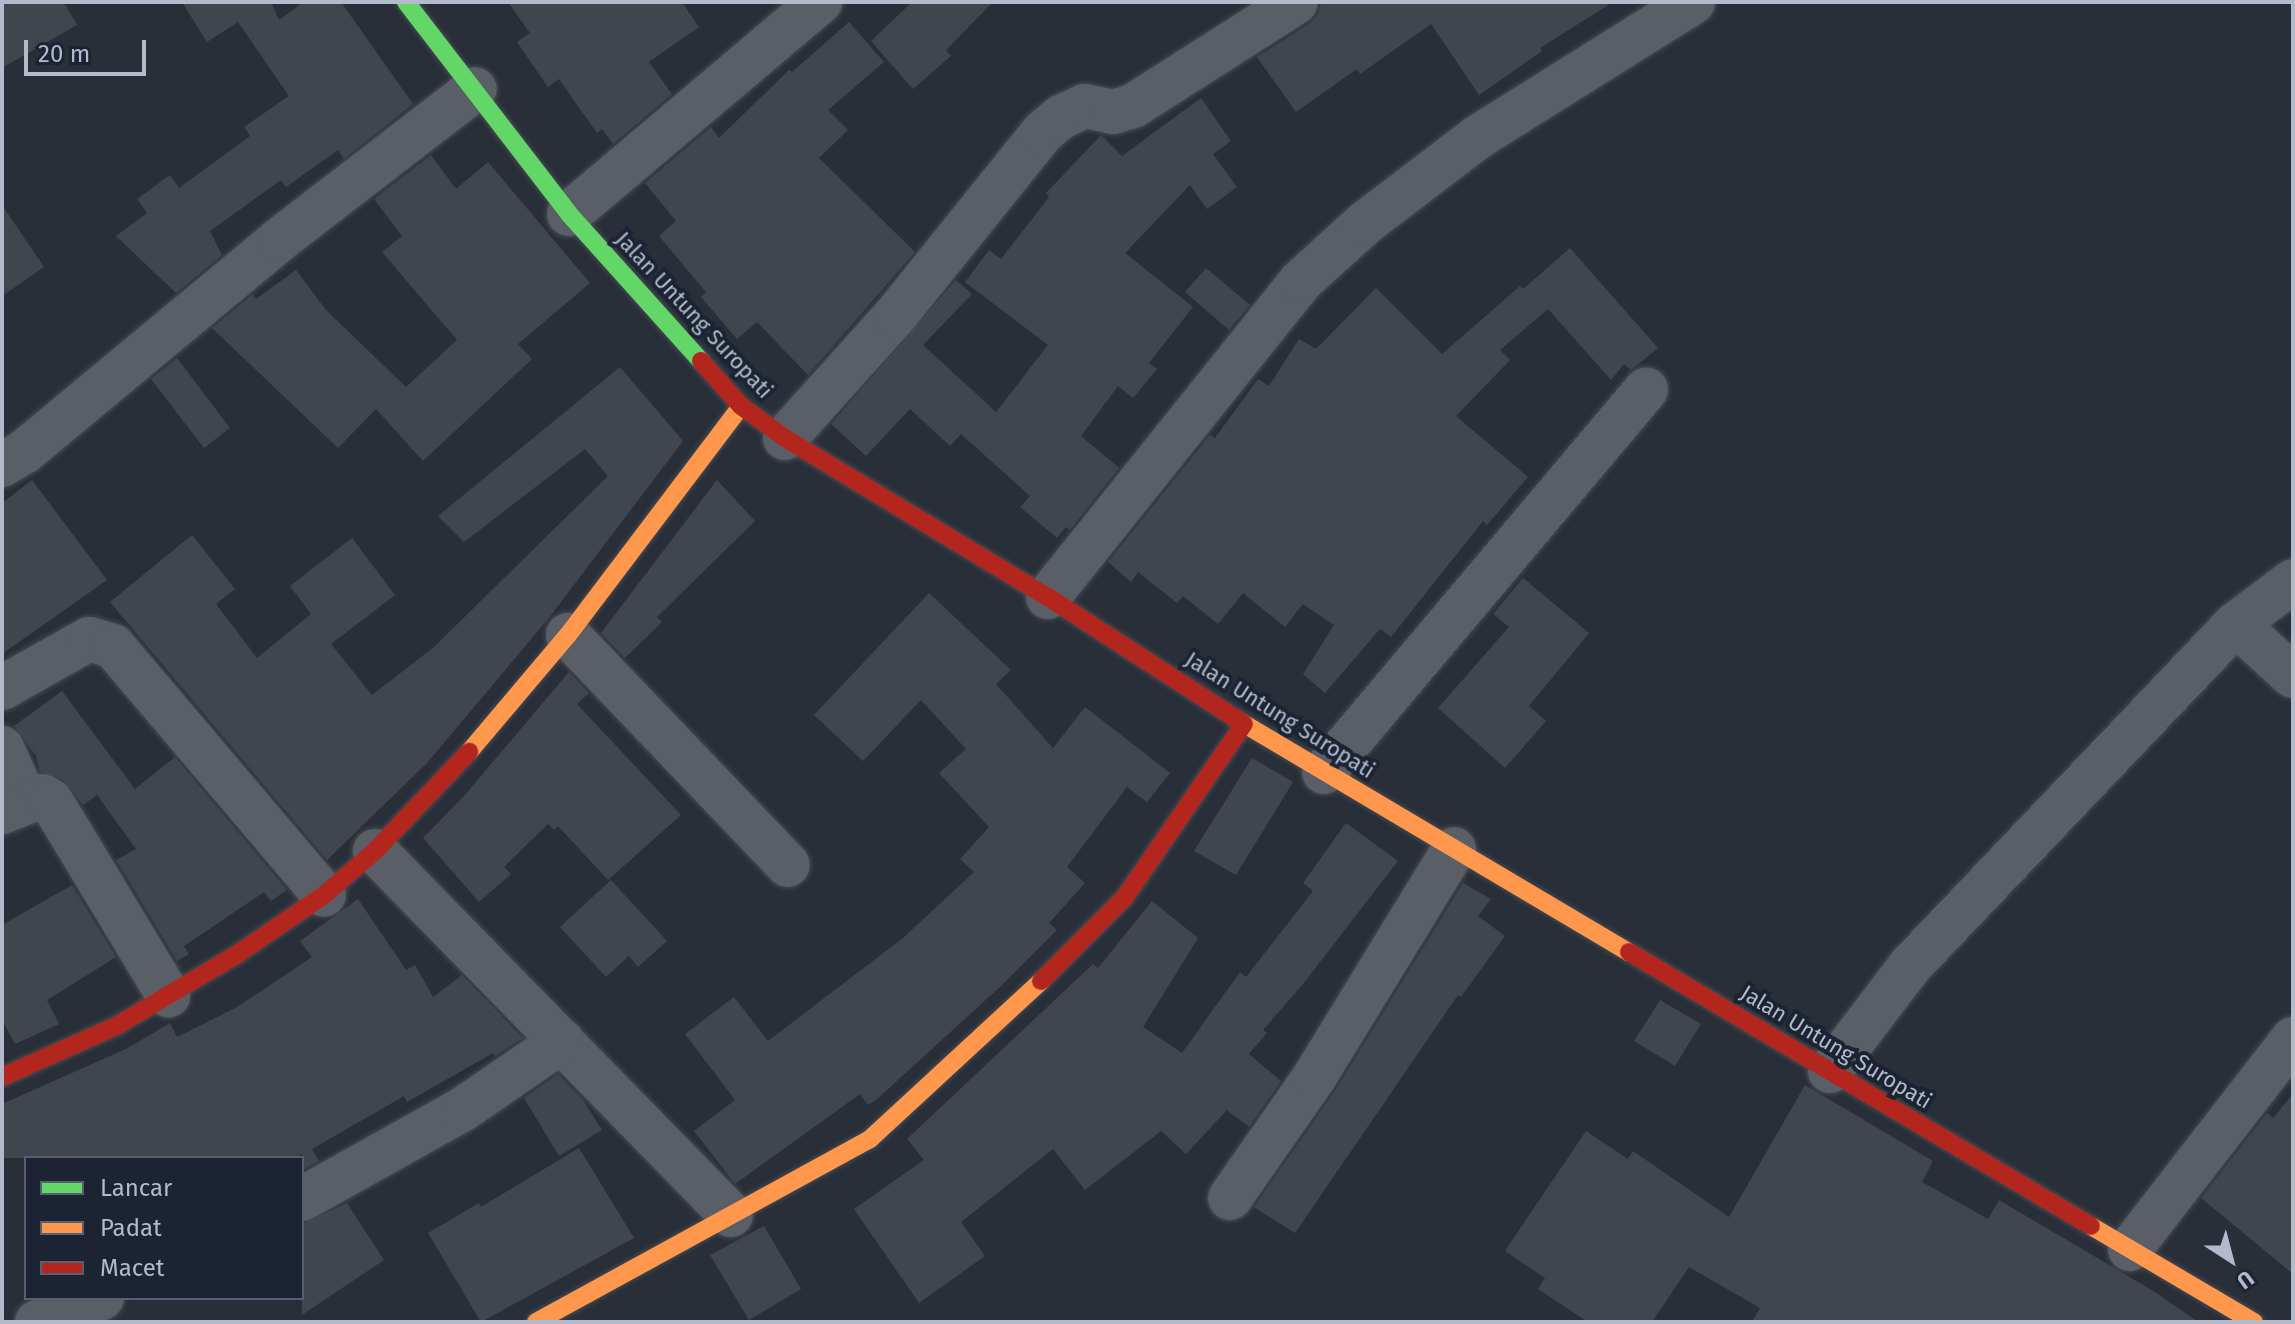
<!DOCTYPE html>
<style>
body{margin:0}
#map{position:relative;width:2295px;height:1324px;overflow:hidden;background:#292f39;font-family:"Fira Sans",sans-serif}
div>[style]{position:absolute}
.building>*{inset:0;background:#41464e}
.roads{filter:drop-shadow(0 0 2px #464a51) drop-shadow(0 0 2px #464a51)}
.street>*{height:44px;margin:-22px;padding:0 22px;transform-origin:22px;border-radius:22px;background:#5a5e66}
.fast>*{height:18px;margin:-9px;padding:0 9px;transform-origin:9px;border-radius:9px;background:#63d668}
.slow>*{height:18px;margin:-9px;padding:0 9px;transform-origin:9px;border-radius:9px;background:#ff974d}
.jam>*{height:18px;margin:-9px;padding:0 9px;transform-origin:9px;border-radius:9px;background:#b3261e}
span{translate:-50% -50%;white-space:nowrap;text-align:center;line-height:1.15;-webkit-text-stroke:8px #1c2434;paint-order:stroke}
.street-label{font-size:22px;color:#b3baca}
.frame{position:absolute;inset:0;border:4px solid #b3baca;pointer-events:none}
.legend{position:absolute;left:24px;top:1156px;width:280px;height:144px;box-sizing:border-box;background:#1c2434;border:2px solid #586070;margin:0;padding:10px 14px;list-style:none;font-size:24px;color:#b3baca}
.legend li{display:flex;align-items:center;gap:16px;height:40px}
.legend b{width:40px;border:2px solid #586070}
.north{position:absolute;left:2191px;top:1220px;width:80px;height:80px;-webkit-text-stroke:6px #1c2434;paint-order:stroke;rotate:144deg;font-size:22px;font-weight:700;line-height:32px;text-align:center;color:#b3baca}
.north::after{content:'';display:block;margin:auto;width:28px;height:36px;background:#b3baca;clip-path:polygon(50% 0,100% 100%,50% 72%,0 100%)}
.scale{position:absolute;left:24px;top:40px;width:122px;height:36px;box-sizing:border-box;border:4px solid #b3baca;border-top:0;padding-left:10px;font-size:24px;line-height:28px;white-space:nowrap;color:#b3baca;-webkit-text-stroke:6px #1c2434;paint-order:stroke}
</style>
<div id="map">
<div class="building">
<i style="clip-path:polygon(2px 2px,64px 2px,77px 25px,2px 68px)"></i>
<i style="clip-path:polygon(182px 2px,271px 2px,279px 20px,304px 2px,341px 2px,413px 104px,344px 159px,338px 150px,286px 187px,281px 180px,210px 231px,222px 255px,176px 293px,116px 236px,147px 213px,137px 199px,170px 175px,179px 188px,250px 136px,244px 127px,289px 96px,238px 22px,207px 42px)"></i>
<i style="clip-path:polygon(508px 2px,682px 2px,699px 27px,649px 62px,672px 94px,613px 144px,602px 129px,597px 133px,559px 79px,548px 87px,517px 42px,530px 33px)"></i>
<i style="clip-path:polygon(912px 2px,993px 2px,946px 50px,951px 56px,913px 89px,871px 41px)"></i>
<i style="clip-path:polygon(1321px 2px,1613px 2px,1540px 48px,1542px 51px,1479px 95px,1431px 24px,1360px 74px,1357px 69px,1296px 112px,1257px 57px,1310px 23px,1318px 14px)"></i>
<i style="clip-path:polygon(849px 22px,884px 62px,828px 110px,848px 130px,819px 158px,915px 252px,808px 375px,757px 322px,737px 339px,701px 297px,706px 292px,659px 236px,676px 221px,645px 183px,711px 127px,719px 138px,789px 70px,792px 72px)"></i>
<i style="clip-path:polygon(1201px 98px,1231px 141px,1213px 154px,1237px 187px,1207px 209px,1190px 185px,1125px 253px,1193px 307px,1149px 363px,1157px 369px,1133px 398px,1118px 386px,1081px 436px,1119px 468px,1070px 530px,1066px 527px,1057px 538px,1020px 507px,1030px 496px,961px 434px,950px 446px,910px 409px,866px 456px,831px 424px,956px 280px,972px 294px,923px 345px,996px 412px,1048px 345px,965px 282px,989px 250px,1001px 259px,1049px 197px,1046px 193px,1101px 135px,1122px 156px)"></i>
<i style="clip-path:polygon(431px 155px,456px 189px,488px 162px,590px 283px,518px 344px,532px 359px,423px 461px,376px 409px,338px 448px,212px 328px,253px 294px,256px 299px,296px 270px,326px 310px,406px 387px,457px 340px,382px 252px,402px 236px,374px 199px)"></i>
<i style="clip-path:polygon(2px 205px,44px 267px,2px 296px)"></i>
<i style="clip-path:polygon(1570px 248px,1658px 348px,1631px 370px,1624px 364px,1611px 380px,1548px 309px,1500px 350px,1510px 360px,1456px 416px,1528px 477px,1487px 525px,1483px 521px,1391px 637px,1380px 629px,1325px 693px,1303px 674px,1334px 625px,1303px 604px,1285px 627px,1243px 593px,1218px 624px,1183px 596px,1177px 603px,1138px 572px,1131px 582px,1108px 562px,1210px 435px,1215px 438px,1258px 379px,1269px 386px,1299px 339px,1316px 349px,1376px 288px,1442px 354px,1520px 286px,1523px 289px)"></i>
<i style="clip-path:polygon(1206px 268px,1250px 305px,1229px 330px,1185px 292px)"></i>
<i style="clip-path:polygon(177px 358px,230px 428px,204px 448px,151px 379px)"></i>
<i style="clip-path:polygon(620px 367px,683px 441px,548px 619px,427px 763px,327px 860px,110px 602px,192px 535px,235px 589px,216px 604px,257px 658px,311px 614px,290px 586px,352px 538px,395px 595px,331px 644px,372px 695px,434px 647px,608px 476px,585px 449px,464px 542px,438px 516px)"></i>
<i style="clip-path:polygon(32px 480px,107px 580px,2px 654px,2px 503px)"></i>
<i style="clip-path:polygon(717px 480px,755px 521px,657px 617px,662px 622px,625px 658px,601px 633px)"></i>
<i style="clip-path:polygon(1523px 578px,1589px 633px,1529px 706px,1546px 721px,1505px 768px,1438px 708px,1509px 627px,1493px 614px)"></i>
<i style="clip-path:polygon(929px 593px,1011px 670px,996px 684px,1053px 748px,1085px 707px,1170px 773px,1147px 802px,1127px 787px,1067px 867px,1085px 883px,1049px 923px,1057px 930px,1001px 986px,876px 1100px,868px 1105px,860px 1094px,735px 1184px,694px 1131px,735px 1100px,685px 1034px,734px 997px,768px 1041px,903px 938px,974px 872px,960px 859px,989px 827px,939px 773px,966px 749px,921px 700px,863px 761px,814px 715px)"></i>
<i style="clip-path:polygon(569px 672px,589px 693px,577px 704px,681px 815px,608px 880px,558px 826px,554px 830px,548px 824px,504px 867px,511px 874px,479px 902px,423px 838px,464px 796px)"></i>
<i style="clip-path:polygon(62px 691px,135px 789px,175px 757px,287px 890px,271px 901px,264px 892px,184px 946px,189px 954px,177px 961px,116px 860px,136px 849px,97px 795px,83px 805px,64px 780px,40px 772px,36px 756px,14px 726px)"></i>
<i style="clip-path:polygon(1252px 758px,1293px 782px,1236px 875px,1194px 851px)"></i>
<i style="clip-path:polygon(1346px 823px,1398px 861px,1303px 984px,1263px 1030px,1267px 1033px,1249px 1054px,1281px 1081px,1249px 1127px,1227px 1110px,1186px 1154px,1161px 1131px,1085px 1190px,1053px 1149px,961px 1222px,985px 1256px,919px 1303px,854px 1209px,924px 1160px,907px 1139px,1093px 964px,1098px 968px,1152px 901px,1198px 938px,1143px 1027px,1182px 1053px,1240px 972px,1246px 977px,1313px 891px,1303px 883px)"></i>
<i style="clip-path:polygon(611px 880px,667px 941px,638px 967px,629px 956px,606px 977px,560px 927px)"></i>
<i style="clip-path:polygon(1463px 883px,1491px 899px,1478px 916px,1505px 936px,1461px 997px,1458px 995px,1295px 1233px,1254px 1207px,1336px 1089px)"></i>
<i style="clip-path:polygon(72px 885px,116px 957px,47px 1000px,59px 1024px,15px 1044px,2px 1020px,2px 925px)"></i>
<i style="clip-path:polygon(358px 899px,406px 970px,415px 965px,433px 997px,462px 975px,523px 1038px,495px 1056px,493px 1053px,407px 1102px,404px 1096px,312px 1149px,319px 1161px,302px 1170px,302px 1154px,295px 1158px,2px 1158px,2px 1104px,128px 1048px,170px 1023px,177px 1037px,237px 1007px,312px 957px,300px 941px)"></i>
<i style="clip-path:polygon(1660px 1000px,1701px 1024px,1675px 1066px,1634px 1041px)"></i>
<i style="clip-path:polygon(558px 1074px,583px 1100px,602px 1130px,559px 1156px,524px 1098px)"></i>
<i style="clip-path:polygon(1805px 1085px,1933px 1161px,1922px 1182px,1988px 1219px,1999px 1200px,2155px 1292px,2198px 1322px,1752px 1322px,1760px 1308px,1689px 1267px,1652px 1322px,1588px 1322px,1538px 1289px,1545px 1278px,1505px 1251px,1586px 1131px,1628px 1159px,1633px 1151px,1729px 1217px)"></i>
<i style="clip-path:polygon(2293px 1094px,2293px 1274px,2201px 1198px,2267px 1113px,2273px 1118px)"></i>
<i style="clip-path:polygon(579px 1148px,634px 1238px,481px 1322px,428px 1233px,479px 1203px,481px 1207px)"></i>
<i style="clip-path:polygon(347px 1203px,384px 1260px,302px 1315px,302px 1224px)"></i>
<i style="clip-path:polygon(764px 1226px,801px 1289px,749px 1320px,710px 1255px)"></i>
</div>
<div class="roads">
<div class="street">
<i style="left:569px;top:214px;width:329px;rotate:-40.2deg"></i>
<i style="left:785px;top:438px;width:164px;rotate:-48deg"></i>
<i style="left:895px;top:316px;width:236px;rotate:-51.2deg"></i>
<i style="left:1043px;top:132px;width:23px;rotate:-40deg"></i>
<i style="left:1061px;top:117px;width:26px;rotate:-25deg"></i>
<i style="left:1085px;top:106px;width:29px;rotate:12deg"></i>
<i style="left:1113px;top:112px;width:21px;rotate:-17deg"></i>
<i style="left:1133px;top:106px;width:193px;rotate:-32.5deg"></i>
<i style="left:2px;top:465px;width:26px;rotate:-31deg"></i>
<i style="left:24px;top:452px;width:332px;rotate:-39.7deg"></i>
<i style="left:279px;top:240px;width:247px;rotate:-37.6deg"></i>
<i style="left:1048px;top:597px;width:403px;rotate:-51.3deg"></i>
<i style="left:1300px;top:282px;width:88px;rotate:-42.2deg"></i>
<i style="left:1365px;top:223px;width:142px;rotate:-37.3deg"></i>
<i style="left:1478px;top:137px;width:254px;rotate:-32.1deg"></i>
<i style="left:2236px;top:624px;width:77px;rotate:42.4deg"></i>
<i style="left:568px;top:635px;width:318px;rotate:46.3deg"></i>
<i style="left:2px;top:688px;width:100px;rotate:-29.4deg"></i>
<i style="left:89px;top:639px;width:25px;rotate:16deg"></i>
<i style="left:113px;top:646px;width:326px;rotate:49.7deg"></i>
<i style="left:2px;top:748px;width:59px;rotate:66deg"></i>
<i style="left:1324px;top:772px;width:500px;rotate:-49.9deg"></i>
<i style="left:2px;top:812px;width:43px;rotate:-21.8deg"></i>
<i style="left:42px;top:796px;width:10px;rotate:29deg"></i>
<i style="left:51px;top:801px;width:227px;rotate:58.9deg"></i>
<i style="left:375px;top:851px;width:509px;rotate:45.64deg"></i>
<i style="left:1830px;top:1071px;width:132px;rotate:-52.7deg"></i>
<i style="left:1910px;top:966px;width:472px;rotate:-46.4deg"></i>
<i style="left:2236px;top:624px;width:71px;rotate:-37deg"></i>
<i style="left:1230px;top:1198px;width:149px;rotate:-55.1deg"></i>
<i style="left:1315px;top:1076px;width:266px;rotate:-58.5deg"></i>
<i style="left:302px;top:1199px;width:184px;rotate:-29.2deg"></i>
<i style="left:463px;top:1109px;width:120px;rotate:-34.5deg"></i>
<i style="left:2130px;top:1249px;width:266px;rotate:-52.2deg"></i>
<i style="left:37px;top:1322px;width:69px;rotate:-20.3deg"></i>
</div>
<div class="fast">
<i style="left:406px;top:2px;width:267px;rotate:52.4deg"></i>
<i style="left:569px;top:214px;width:198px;rotate:48.1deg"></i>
</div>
<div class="slow">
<i style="left:1241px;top:722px;width:451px;rotate:30.7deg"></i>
<i style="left:469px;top:752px;width:153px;rotate:-49.8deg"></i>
<i style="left:568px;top:635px;width:287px;rotate:-52.9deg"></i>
<i style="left:2091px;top:1226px;width:189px;rotate:30.5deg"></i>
<i style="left:536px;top:1322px;width:381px;rotate:-28.7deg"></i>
<i style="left:870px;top:1139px;width:233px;rotate:-42.7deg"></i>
</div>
<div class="jam">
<i style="left:701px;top:361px;width:60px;rotate:48.4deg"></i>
<i style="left:741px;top:406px;width:54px;rotate:36deg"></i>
<i style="left:785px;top:438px;width:307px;rotate:31.2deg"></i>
<i style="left:1048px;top:597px;width:230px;rotate:32.9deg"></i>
<i style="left:1629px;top:952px;width:537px;rotate:30.67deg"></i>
<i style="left:1041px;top:981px;width:119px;rotate:-45deg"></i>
<i style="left:1125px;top:897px;width:210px;rotate:-55.5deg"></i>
<i style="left:2px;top:1077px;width:127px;rotate:-24.1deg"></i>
<i style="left:118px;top:1025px;width:137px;rotate:-30.7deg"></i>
<i style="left:236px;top:955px;width:107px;rotate:-34.3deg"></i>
<i style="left:324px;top:895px;width:67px;rotate:-40.8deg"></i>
<i style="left:375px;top:851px;width:137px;rotate:-46.5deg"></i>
</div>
</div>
<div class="street-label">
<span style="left:694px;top:315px;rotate:47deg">Jalan Untung Suropati</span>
<span style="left:1280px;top:715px;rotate:32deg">Jalan Untung Suropati</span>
<span style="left:1836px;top:1047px;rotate:31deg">Jalan Untung Suropati</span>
</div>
<div class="frame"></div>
<ul class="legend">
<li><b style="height:10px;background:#63d668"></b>Lancar</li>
<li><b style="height:10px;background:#ff974d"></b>Padat</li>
<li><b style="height:10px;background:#b3261e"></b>Macet</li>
</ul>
<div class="north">U</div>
<div class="scale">20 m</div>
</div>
